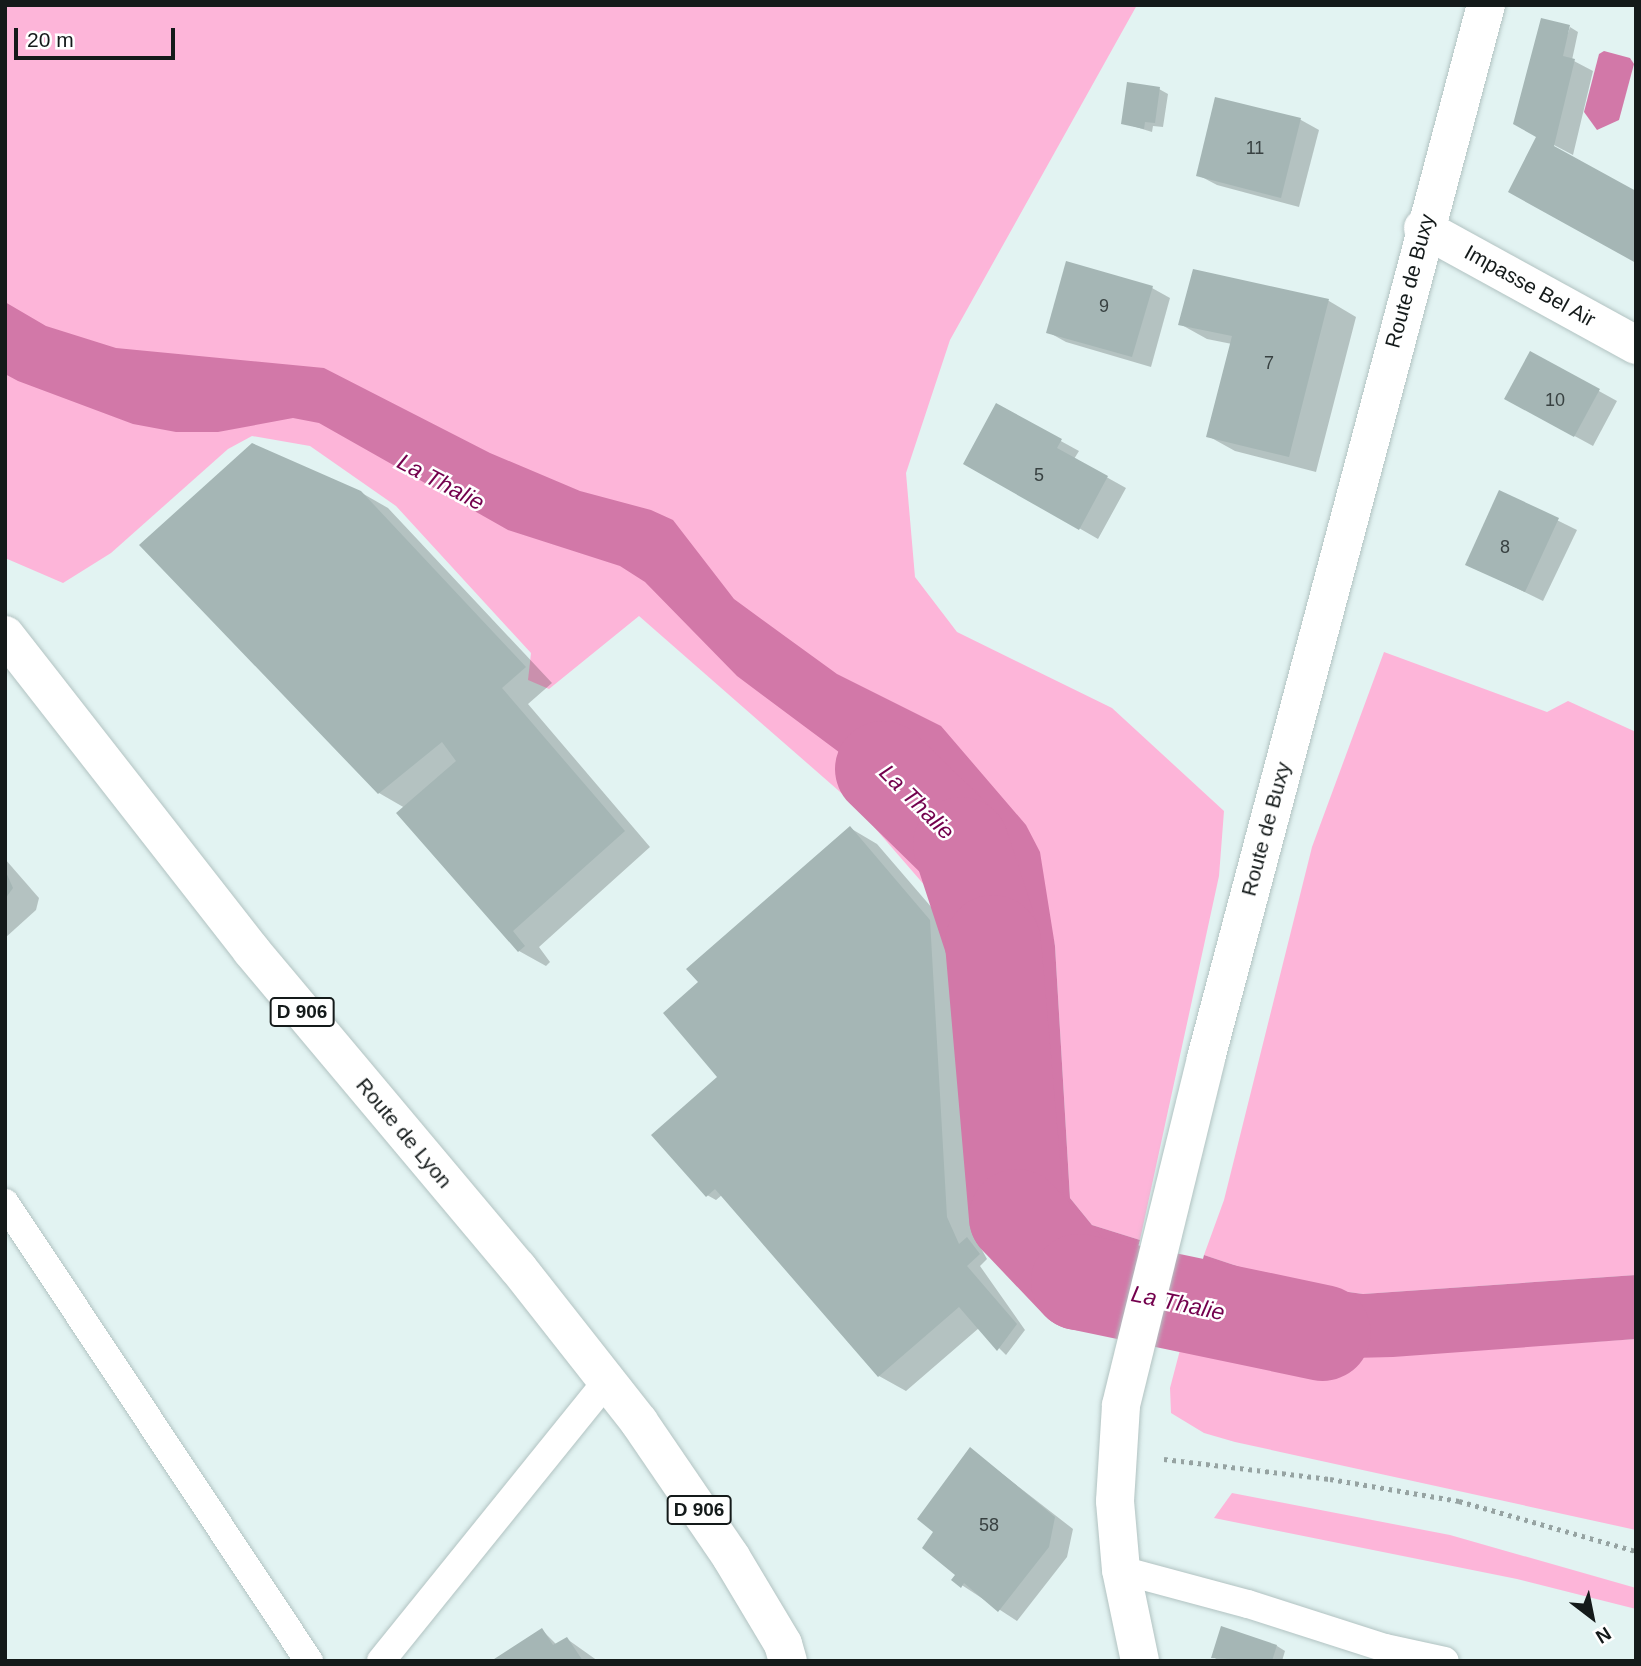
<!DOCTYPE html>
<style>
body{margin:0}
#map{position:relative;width:1641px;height:1666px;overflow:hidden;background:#e2f3f2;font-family:Helvetica,sans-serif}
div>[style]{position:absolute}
.green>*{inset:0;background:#fdb5d9}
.water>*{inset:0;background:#d278a8}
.shadow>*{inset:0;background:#0003}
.river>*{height:96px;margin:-48px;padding:0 48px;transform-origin:48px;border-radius:48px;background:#d278a8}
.building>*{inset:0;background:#a5b6b5}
.path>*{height:4.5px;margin-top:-2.25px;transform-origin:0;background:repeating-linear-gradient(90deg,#96a3a2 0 3.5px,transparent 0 8.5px)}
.roads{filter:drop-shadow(0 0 2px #b2c3c2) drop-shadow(0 0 2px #b2c3c2)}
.service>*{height:28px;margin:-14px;padding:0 14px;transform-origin:14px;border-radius:14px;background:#fff}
.minor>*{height:38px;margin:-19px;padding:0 19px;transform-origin:19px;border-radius:19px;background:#fff}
.secondary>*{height:38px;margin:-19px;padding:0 19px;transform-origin:19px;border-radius:19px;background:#fff}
.primary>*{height:38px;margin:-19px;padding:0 19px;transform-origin:19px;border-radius:19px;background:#fff}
span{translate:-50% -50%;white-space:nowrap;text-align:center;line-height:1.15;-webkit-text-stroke:5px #fff;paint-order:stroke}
.number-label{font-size:18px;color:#384141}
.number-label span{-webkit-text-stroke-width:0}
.shield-label span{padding:2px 5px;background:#fff;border:2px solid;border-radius:5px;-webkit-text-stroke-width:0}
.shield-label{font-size:19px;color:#141a1a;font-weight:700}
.street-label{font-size:21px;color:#141a1a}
.water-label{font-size:23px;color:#73004d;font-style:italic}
.frame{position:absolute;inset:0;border:7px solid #141a1a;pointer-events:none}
.north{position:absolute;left:1557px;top:1582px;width:70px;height:70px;-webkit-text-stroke:5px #fff;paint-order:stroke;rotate:148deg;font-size:19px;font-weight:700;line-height:28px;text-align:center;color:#141a1a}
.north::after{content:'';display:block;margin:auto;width:24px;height:32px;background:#141a1a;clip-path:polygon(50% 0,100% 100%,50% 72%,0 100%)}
.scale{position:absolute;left:14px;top:28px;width:161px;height:32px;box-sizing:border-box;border:4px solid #141a1a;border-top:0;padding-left:9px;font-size:21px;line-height:24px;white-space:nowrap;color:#141a1a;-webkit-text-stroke:5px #fff;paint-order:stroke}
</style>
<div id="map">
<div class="green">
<i style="clip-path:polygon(5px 5px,1137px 5px,950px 340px,906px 473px,915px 577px,957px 632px,1112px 708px,1224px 811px,1219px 876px,1140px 1240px,1092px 1225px,1070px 1198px,1055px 946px,1026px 826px,952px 917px,855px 805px,639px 616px,549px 689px,528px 680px,531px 653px,396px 506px,310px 446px,252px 436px,228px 449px,111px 553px,63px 583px,5px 558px)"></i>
<i style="clip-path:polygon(1384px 652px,1547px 712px,1568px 701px,1636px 732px,1636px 1275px,1363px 1294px,1291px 1284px,1204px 1255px,1224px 1200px,1312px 847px)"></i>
<i style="clip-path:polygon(1636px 1339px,1636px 1530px,1235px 1442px,1204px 1433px,1171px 1413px,1170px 1388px,1180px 1350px,1259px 1363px)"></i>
<i style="clip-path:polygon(1232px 1493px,1450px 1535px,1636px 1588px,1636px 1609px,1517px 1579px,1214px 1518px)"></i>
</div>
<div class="water">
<i style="clip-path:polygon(1604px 51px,1630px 58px,1634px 64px,1619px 120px,1597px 130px,1584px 112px,1599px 54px)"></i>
<i style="clip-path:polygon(5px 302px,46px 326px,116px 348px,324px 368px,490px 453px,580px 491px,651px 510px,673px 520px,734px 599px,786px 637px,837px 674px,941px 726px,1026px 825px,1040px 852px,1055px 946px,1070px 1198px,1092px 1225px,1140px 1240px,1120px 1314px,1051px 1291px,1032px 1268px,1014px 1194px,995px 998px,996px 946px,987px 907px,973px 875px,934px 823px,737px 676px,645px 582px,620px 566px,508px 530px,319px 423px,293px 418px,218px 432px,176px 432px,133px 424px,18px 381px,5px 374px)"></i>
<i style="clip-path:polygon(1204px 1255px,1291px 1284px,1363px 1294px,1636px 1275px,1636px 1339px,1393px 1357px,1232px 1361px,1180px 1350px)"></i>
</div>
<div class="shadow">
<i style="clip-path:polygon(1570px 27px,1578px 32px,1572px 60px,1593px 71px,1573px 155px,1533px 134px)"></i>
<i style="clip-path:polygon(1159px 89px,1168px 94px,1163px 127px,1153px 126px,1152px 132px,1123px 123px)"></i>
<i style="clip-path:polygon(1217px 100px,1301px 120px,1319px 130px,1299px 207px,1217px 185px,1198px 175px)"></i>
<i style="clip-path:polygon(1194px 271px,1329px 301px,1356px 317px,1316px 472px,1235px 451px,1208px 436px,1232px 344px,1207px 339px,1180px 324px)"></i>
<i style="clip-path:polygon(1152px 288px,1170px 298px,1151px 367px,1066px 342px,1048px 332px)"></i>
<i style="clip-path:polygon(1530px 353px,1617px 401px,1593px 446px,1525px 409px)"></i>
<i style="clip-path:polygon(997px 406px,1079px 451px,1074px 459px,1126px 488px,1098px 539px,966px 463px)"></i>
<i style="clip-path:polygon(360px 492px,388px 508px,552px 683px,528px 704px,650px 847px,539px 947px,550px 962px,546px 966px,519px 951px,399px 813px,405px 808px,379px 793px)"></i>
<i style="clip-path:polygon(1500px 492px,1577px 530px,1543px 601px,1467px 564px)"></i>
<i style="clip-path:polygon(850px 828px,877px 844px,957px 937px,973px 1234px,987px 1259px,980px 1266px,1025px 1330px,1006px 1355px,979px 1328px,906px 1391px,879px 1376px,722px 1195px,716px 1200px,707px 1195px,719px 1077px,701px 982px)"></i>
<i style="clip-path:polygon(5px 859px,39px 898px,36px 910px,5px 938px)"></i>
<i style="clip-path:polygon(970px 1449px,1073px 1529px,1067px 1557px,1017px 1621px,954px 1580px,957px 1575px,935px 1531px)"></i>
<i style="clip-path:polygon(542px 1630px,557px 1645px,567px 1639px,598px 1661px,494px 1661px)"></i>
<i style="clip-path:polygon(1277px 1646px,1285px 1651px,1282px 1661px,1220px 1661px,1213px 1657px)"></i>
</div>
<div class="river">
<i style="left:883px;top:769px;width:109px;rotate:44.3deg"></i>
<i style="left:961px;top:845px;width:103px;rotate:71.9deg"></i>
<i style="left:993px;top:943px;width:275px;rotate:85deg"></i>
<i style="left:1017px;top:1217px;width:90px;rotate:46.4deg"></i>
<i style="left:1079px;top:1282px;width:249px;rotate:11.8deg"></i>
</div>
<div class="building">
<i style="clip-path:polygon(1541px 18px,1570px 25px,1563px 56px,1575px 59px,1554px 146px,1636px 191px,1636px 263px,1508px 192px,1536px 137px,1513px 124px)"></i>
<i style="clip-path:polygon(1127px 82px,1160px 87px,1155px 123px,1145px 122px,1144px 129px,1121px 124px)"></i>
<i style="clip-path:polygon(1215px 97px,1301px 118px,1281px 198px,1196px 176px)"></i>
<i style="clip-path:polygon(1066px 261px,1153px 286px,1132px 357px,1046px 333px)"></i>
<i style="clip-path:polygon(1193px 269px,1329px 299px,1289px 457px,1206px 437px,1232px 336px,1178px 325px)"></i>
<i style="clip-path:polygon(1530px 351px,1600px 389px,1574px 437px,1504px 399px)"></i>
<i style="clip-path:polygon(996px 403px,1062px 439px,1057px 448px,1108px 476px,1079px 530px,963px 464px)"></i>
<i style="clip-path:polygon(252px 443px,361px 491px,526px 667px,502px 688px,625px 831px,513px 931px,525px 946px,518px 952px,396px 813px,456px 761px,442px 742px,378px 794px,139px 545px)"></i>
<i style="clip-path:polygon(1499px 490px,1559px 518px,1525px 592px,1465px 565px)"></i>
<i style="clip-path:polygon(850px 826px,930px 920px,947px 1217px,959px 1244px,967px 1237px,980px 1254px,967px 1266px,1017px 1324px,997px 1351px,959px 1307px,878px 1377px,715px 1189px,706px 1197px,651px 1135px,717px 1077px,663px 1013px,698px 982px,686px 969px)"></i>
<i style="clip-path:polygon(5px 870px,13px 888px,5px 899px)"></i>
<i style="clip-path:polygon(970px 1447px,1055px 1517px,1049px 1547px,998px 1612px,964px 1583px,961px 1588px,951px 1580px,955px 1575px,922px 1548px,933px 1532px,917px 1519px)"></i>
<i style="clip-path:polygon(1221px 1626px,1277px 1645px,1272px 1661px,1211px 1658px)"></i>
<i style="clip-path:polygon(542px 1628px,553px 1645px,567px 1637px,583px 1661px,491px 1661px)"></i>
</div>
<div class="path">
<i style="left:1164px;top:1459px;width:167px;rotate:6.9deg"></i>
<i style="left:1330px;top:1479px;width:131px;rotate:9.7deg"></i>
<i style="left:1459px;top:1501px;width:184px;rotate:15.8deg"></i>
</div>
<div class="roads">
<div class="service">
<i style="left:5px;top:1203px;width:550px;rotate:56.43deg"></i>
<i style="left:1121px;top:1570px;width:131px;rotate:15deg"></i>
<i style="left:1248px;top:1604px;width:144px;rotate:17.8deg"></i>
<i style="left:1385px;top:1648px;width:61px;rotate:12.2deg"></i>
<i style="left:381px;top:1661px;width:360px;rotate:-51.1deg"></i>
</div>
<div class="minor">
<i style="left:1423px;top:228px;width:243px;rotate:28.8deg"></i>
</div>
<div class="secondary">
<i style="left:1140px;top:1661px;width:93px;rotate:-101.8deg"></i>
<i style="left:1121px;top:1570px;width:69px;rotate:-95deg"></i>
<i style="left:1115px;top:1501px;width:96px;rotate:-86.4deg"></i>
<i style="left:1121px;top:1405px;width:357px;rotate:-76.2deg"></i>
<i style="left:1206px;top:1058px;width:1090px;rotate:-75.11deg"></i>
</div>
<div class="primary">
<i style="left:5px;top:635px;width:400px;rotate:52deg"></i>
<i style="left:251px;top:950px;width:415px;rotate:50deg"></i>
<i style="left:518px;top:1268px;width:196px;rotate:51.8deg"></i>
<i style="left:639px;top:1422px;width:163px;rotate:55.7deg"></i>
<i style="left:731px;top:1557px;width:101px;rotate:59.1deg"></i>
<i style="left:783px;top:1644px;width:18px;rotate:74deg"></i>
</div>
</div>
<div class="number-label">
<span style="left:1255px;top:148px">11</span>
<span style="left:1104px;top:306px">9</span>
<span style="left:1269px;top:363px">7</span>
<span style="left:1555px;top:400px">10</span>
<span style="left:1039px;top:475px">5</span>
<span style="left:1505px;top:547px">8</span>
<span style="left:989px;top:1525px">58</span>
</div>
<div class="shield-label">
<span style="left:302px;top:1012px">D 906</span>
<span style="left:699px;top:1510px">D 906</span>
</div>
<div class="street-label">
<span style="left:1410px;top:281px;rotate:-75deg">Route de Buxy</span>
<span style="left:1530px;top:286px;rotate:29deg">Impasse Bel Air</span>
<span style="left:1266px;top:829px;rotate:-75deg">Route de Buxy</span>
<span style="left:404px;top:1133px;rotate:50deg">Route de Lyon</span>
</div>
<div class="water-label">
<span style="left:441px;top:482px;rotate:28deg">La Thalie</span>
<span style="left:917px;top:802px;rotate:45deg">La Thalie</span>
<span style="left:1178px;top:1303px;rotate:12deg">La Thalie</span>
</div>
<div class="frame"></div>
<div class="north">N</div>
<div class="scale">20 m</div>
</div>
